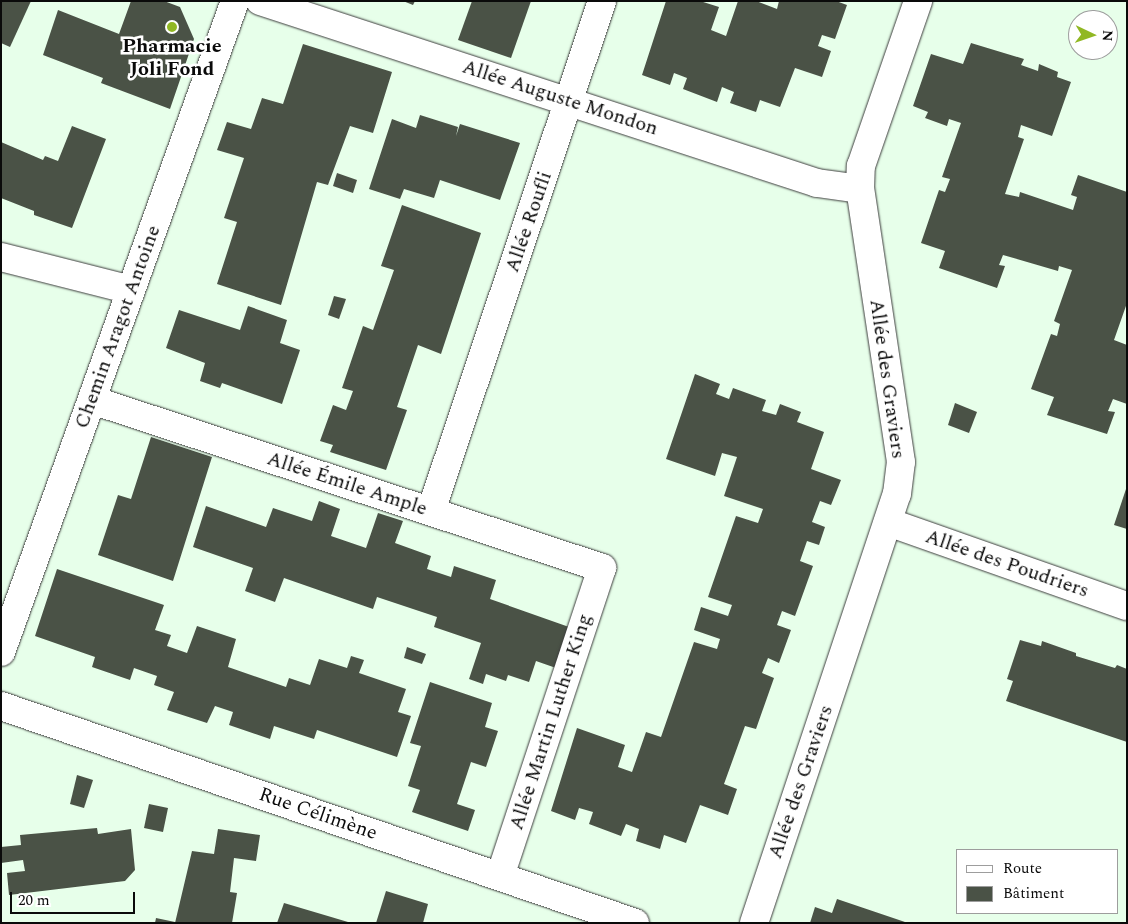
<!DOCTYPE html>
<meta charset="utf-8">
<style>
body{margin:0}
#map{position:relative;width:1128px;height:924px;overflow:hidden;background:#e7ffea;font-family:Spectral,serif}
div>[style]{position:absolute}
.building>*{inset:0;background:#4a5246}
.roads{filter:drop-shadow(0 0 1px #3d3d3d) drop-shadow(0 0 1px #3d3d3d)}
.minor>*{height:28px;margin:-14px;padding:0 14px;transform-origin:14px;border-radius:14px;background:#fff}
.dots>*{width:14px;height:14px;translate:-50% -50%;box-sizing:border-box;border:2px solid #fff;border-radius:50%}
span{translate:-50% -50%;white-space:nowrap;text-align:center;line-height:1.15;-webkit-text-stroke:5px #fff;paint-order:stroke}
.poi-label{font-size:20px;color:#0a0a0a;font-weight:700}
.street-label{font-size:20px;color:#0a0a0a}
.frame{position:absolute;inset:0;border:2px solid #0a0a0a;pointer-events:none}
.legend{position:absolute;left:956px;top:849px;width:162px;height:65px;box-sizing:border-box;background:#fff;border:1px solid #9d9d9d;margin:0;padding:6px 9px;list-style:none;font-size:15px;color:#0a0a0a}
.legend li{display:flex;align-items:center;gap:10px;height:25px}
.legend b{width:25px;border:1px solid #9d9d9d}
.north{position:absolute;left:1068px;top:10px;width:50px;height:50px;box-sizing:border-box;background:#fff;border:1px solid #9d9d9d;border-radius:50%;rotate:93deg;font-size:14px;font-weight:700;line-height:20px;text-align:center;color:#0a0a0a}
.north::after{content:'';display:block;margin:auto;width:18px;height:22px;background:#91b824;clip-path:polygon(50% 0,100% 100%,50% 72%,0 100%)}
.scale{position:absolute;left:10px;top:892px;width:125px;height:22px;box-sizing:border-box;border:2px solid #0a0a0a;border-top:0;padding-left:6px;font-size:15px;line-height:18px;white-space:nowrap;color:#0a0a0a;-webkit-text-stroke:4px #fff;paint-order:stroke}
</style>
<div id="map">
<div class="building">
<i style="clip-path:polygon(1px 1px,31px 1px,10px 47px,1px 43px)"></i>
<i style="clip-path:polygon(131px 1px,164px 1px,180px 7px,194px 39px,170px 109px,101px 83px,103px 78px,43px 55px,58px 10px,119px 34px)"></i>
<i style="clip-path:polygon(403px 1px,415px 1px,413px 5px)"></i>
<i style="clip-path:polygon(472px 1px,531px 1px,511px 58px,458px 40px)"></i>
<i style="clip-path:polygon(666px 1px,700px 1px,719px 7px,711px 30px,726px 36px,738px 1px,756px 1px,777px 9px,779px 1px,836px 1px,847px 5px,835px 39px,822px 35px,818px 46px,831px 51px,822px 77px,795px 68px,780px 107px,760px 100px,756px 112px,730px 103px,734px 92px,722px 87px,717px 102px,683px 89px,687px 78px,674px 73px,670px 85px,642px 75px)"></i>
<i style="clip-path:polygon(971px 43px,1024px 59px,1021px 65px,1038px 71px,1039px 64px,1058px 72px,1057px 77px,1071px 82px,1052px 136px,1021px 125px,1018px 137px,1024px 139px,1005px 194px,1019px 197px,1020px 192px,1073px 210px,1077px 197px,1071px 195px,1078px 175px,1127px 192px,1127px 303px,1114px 340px,1127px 345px,1127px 404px,1113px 399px,1108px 411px,1115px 412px,1107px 434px,1047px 415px,1054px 397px,1031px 389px,1051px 334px,1057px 336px,1060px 324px,1054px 321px,1072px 270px,1059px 266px,1058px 271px,1003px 255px,999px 265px,1005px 266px,997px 288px,939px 268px,945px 251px,921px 243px,939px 190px,945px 192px,950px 179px,942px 177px,961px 123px,949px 119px,947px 126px,925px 118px,928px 112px,913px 106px,931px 54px,963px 64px)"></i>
<i style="clip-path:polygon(303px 44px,392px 72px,373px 133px,350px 126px,328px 185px,317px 182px,281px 305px,217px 284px,237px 222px,224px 218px,244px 158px,217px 150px,227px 122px,251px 129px,262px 98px,283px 104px)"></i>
<i style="clip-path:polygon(420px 115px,458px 127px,456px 136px,460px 124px,520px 143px,500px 200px,440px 180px,434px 198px,404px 189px,400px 199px,369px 189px,392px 119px,416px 128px)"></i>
<i style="clip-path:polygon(72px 126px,106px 139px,72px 228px,34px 215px,34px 211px,1px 198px,1px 142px,43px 160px,45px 156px,58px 161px)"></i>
<i style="clip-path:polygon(337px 173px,357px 180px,353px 193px,333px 186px)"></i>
<i style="clip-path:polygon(402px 205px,481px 233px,441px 354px,418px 345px,397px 407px,407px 410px,386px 470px,330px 452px,333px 445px,320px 441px,333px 405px,346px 410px,353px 391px,342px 388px,363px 326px,373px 330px,394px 270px,381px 266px)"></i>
<i style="clip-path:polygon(334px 296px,346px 299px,339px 319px,328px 315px)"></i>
<i style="clip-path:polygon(248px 306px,287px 320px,280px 343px,300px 350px,282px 404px,222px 383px,220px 388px,200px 381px,205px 363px,166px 348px,179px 310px,240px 330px)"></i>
<i style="clip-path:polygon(695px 374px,720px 384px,716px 394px,729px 399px,733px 388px,766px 400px,762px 411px,776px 415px,780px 404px,801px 412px,797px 422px,824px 432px,811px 469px,841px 480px,831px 505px,820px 501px,812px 522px,825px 527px,819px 545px,807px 541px,800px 561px,813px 566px,795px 616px,782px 611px,777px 625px,791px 630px,779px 663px,768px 658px,762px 673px,774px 678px,756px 729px,745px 726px,724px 784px,737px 789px,728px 815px,700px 805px,686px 843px,664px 835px,660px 849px,636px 841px,639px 829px,626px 824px,621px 836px,589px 824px,593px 812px,579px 808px,575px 820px,551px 811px,577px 728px,625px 745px,618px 767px,632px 772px,646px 732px,661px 737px,694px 642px,717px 649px,720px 639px,694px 630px,701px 607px,728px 616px,732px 605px,708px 597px,736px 516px,758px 523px,763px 509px,724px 496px,737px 457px,722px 453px,715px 476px,666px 459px)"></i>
<i style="clip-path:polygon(955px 403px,977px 412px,969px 433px,948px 425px)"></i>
<i style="clip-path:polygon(151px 437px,212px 457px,173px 581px,98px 555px,118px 495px,131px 499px)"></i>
<i style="clip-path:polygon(1126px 489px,1127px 489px,1127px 529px,1114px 525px)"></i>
<i style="clip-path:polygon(319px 501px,340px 509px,331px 536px,366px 548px,378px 513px,403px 521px,395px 543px,431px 556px,427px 569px,451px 577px,454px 566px,496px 580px,490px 599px,569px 627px,556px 668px,536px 661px,529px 682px,508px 675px,506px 681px,486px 674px,483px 684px,469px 679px,481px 643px,434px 627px,437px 617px,377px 597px,373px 609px,284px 578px,275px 602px,245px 591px,253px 568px,193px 547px,206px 506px,266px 527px,273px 508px,312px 521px)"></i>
<i style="clip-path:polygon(57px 569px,164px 605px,155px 630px,171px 635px,167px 646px,187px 653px,197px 626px,236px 639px,228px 667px,286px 687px,289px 678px,310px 685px,319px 659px,347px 668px,351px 656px,364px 660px,359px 673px,406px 689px,398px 712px,411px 716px,397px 757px,317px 730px,314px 739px,274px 726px,270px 739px,229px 725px,233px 712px,215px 706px,207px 723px,167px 710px,174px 692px,154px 685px,157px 676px,134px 668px,130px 680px,92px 667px,95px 657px,35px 636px)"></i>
<i style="clip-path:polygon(1020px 640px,1041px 646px,1042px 641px,1076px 653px,1076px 656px,1115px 668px,1117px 665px,1127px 669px,1127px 742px,1006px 701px,1013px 681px,1007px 679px)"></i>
<i style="clip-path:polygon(407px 647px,426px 654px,422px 664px,404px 658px)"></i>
<i style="clip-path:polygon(430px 682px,492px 703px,485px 727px,498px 731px,486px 767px,471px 762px,457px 804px,475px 810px,468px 831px,412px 812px,420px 790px,408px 786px,421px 746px,410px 743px)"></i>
<i style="clip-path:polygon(77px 775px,93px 780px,84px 808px,70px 804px)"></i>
<i style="clip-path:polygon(149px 804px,168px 808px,163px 832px,144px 828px)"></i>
<i style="clip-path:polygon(97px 828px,98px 834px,131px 829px,135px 870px,125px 881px,9px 895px,7px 873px,25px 871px,23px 860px,1px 863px,1px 847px,21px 845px,20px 835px)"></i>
<i style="clip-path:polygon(218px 829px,260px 835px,256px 861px,234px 858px,230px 892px,237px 893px,232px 923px,175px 923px,192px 851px,214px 854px)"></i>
<i style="clip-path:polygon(386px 891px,428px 904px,423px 923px,376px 923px)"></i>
<i style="clip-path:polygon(837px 899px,905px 922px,905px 923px,810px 923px,815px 907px,832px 913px)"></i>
<i style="clip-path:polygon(284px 903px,348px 922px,348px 923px,277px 923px)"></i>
<i style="clip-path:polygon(156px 918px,175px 922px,175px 923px,155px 923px)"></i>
</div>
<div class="roads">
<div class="minor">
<i style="left:260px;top:1px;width:586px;rotate:18.09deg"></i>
<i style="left:817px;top:183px;width:43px;rotate:7.9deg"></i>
<i style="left:1px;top:257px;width:134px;rotate:14.2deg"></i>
<i style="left:92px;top:400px;width:537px;rotate:18.23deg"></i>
<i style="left:602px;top:568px;width:324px;rotate:108.3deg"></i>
<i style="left:431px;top:511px;width:538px;rotate:-71.46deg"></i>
<i style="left:888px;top:522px;width:253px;rotate:19.4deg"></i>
<i style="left:1px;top:652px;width:692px;rotate:-70.23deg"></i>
<i style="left:1px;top:706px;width:670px;rotate:18.89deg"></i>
<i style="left:754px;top:923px;width:452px;rotate:-71.6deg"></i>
<i style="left:897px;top:494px;width:32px;rotate:-83deg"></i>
<i style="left:901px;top:462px;width:276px;rotate:-98.5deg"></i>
<i style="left:860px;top:189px;width:23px;rotate:-88deg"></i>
<i style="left:861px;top:166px;width:175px;rotate:-70.9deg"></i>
</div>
</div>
<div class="dots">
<i style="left:172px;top:27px;background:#91b824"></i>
</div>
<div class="poi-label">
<span style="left:172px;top:58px">Pharmacie<br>Joli Fond</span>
</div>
<div class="street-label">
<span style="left:560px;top:98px;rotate:18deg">Allée Auguste Mondon</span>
<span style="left:529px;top:222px;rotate:-71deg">Allée Roufli</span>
<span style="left:118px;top:327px;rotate:-70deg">Chemin Aragot Antoine</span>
<span style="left:887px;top:379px;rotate:82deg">Allée des Graviers</span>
<span style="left:347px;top:484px;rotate:18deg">Allée Émile Ample</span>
<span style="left:1007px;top:564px;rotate:19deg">Allée des Poudriers</span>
<span style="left:551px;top:722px;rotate:-72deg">Allée Martin Luther King</span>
<span style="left:801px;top:782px;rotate:-71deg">Allée des Graviers</span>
<span style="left:318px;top:814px;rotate:19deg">Rue Célimène</span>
</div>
<div class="frame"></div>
<ul class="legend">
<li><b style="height:6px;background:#fff"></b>Route</li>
<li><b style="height:14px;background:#4a5246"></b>Bâtiment</li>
</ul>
<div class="north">N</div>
<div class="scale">20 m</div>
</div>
